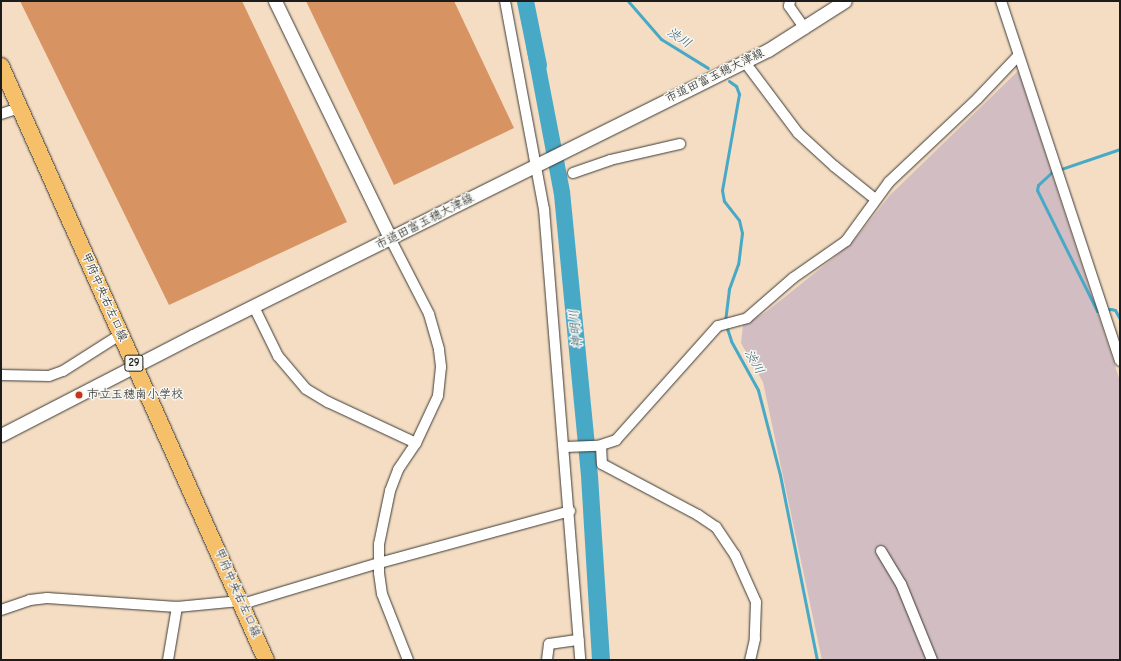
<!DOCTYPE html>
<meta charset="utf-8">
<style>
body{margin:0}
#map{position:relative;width:1121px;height:661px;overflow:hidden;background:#f4ddc2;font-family:"Comic Neue","Klee One",sans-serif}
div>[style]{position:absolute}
.industrial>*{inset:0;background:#d2bec2}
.water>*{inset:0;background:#48a9c7}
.stream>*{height:3px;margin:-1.5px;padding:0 1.5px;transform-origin:1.5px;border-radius:1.5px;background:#48a9c7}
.river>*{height:17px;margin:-8.5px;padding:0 8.5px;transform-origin:8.5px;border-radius:8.5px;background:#48a9c7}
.building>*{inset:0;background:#d79462}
.roads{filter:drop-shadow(0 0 1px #3c3935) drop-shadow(0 0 1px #3c3935)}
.minor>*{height:10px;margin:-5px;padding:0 5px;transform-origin:5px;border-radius:5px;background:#fff}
.tertiary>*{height:13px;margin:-6.5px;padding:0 6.5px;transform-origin:6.5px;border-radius:6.5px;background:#fff}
.primary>*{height:16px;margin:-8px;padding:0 8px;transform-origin:8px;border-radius:8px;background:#f6c06b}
.dots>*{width:11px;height:11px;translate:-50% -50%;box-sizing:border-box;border:2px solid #f6f6f2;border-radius:50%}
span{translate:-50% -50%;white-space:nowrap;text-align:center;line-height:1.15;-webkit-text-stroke:3px #f6f6f2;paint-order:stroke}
.shield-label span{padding:1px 3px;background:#f6f6f2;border:1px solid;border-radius:3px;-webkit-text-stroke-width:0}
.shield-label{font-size:11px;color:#1c1c1c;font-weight:700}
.street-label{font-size:12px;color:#1c1c1c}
.poi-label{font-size:12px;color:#1c1c1c}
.left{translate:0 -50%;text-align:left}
.water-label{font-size:13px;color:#305b69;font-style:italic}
.frame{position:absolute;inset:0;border:2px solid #1c1c1c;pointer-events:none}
</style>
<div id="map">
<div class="industrial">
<i style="clip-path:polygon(1018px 71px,1120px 381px,1120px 660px,822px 660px,763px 382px,741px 343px,743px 325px,766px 312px,852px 243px,890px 195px)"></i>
</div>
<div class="water">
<i style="clip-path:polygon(541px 41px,570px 191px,598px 476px,610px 660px,592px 660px,581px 476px,554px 195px,526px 46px)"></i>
</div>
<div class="stream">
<i style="left:628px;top:1px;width:50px;rotate:49deg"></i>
<i style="left:661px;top:39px;width:55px;rotate:31.7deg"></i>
<i style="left:729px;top:81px;width:9px;rotate:36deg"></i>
<i style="left:736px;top:86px;width:9px;rotate:69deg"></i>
<i style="left:739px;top:94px;width:97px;rotate:100deg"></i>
<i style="left:722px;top:190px;width:11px;rotate:80deg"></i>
<i style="left:724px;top:201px;width:24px;rotate:52deg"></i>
<i style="left:739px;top:220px;width:13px;rotate:77deg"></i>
<i style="left:742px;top:233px;width:31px;rotate:97deg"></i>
<i style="left:738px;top:264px;width:27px;rotate:110deg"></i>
<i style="left:729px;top:289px;width:33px;rotate:97deg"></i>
<i style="left:725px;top:322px;width:20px;rotate:72deg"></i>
<i style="left:731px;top:341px;width:56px;rotate:61.1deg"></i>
<i style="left:758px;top:390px;width:88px;rotate:75.5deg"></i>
<i style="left:780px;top:475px;width:189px;rotate:78.7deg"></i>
<i style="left:1120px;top:149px;width:72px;rotate:161.3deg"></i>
<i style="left:1052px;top:172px;width:19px;rotate:137deg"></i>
<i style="left:1038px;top:185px;width:5px;rotate:101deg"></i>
<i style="left:1037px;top:190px;width:135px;rotate:63.6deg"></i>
<i style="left:1097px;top:311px;width:14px;rotate:-8deg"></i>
<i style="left:1111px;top:309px;width:4px;rotate:14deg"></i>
<i style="left:1115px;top:310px;width:10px;rotate:61deg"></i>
</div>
<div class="river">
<i style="left:525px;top:1px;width:65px;rotate:78.5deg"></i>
</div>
<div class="building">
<i style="clip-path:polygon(20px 1px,242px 1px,347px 222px,169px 305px)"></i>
<i style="clip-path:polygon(306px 1px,454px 1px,514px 128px,394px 185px)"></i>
</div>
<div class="roads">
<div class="minor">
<i style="left:505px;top:1px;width:212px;rotate:79.4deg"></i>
<i style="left:544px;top:209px;width:452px;rotate:85.4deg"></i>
<i style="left:790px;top:1px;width:5px;rotate:101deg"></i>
<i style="left:789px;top:6px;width:28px;rotate:55deg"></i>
<i style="left:1001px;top:1px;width:379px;rotate:71.7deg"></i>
<i style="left:744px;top:61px;width:90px;rotate:53.1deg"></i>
<i style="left:798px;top:133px;width:49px;rotate:42.5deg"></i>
<i style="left:834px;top:166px;width:53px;rotate:38.8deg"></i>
<i style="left:1px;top:114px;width:20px;rotate:-18deg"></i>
<i style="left:573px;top:173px;width:39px;rotate:-19deg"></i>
<i style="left:610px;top:160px;width:72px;rotate:-12.9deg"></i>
<i style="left:391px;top:240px;width:83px;rotate:62.8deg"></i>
<i style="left:429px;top:314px;width:37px;rotate:74deg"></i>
<i style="left:439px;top:350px;width:17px;rotate:83deg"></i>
<i style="left:441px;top:367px;width:29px;rotate:96deg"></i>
<i style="left:438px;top:396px;width:52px;rotate:115.1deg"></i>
<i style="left:416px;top:443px;width:32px;rotate:124deg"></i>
<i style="left:398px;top:470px;width:22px;rotate:111deg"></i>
<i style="left:390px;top:491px;width:54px;rotate:101.7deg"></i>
<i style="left:379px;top:544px;width:29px;rotate:90deg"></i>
<i style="left:379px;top:573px;width:21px;rotate:82deg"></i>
<i style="left:382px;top:594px;width:71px;rotate:68.5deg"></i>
<i style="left:254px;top:307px;width:55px;rotate:63.9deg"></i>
<i style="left:278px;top:356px;width:43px;rotate:49.7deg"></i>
<i style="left:306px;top:389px;width:26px;rotate:31deg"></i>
<i style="left:328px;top:402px;width:97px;rotate:25deg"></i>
<i style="left:1px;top:375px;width:48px;rotate:1.2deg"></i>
<i style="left:49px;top:376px;width:15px;rotate:-20deg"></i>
<i style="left:63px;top:371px;width:69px;rotate:-32.5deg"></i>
<i style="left:601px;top:446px;width:18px;rotate:87deg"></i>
<i style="left:602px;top:464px;width:109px;rotate:28deg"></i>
<i style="left:698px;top:515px;width:22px;rotate:34deg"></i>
<i style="left:716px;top:527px;width:34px;rotate:56deg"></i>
<i style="left:735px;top:555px;width:51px;rotate:65.9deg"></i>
<i style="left:756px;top:602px;width:37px;rotate:92deg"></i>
<i style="left:755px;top:639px;width:22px;rotate:103deg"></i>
<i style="left:565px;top:447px;width:33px;rotate:-2deg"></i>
<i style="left:598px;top:446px;width:19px;rotate:-18deg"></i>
<i style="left:616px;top:440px;width:153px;rotate:-48.2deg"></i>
<i style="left:718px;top:326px;width:30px;rotate:-15deg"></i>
<i style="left:747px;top:318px;width:61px;rotate:-41deg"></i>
<i style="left:793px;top:278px;width:65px;rotate:-34.9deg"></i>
<i style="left:846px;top:241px;width:73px;rotate:-53.9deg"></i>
<i style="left:889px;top:182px;width:122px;rotate:-43.3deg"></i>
<i style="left:978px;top:98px;width:58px;rotate:-46.4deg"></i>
<i style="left:881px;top:551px;width:39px;rotate:59deg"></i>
<i style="left:901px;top:584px;width:82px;rotate:67.8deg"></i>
<i style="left:242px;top:604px;width:143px;rotate:-16.7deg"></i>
<i style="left:379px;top:563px;width:198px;rotate:-15.2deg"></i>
<i style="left:1px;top:610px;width:31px;rotate:-19deg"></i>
<i style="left:30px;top:600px;width:17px;rotate:-7deg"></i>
<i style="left:47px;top:598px;width:130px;rotate:4deg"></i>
<i style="left:177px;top:607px;width:63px;rotate:-5.4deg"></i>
<i style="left:168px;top:660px;width:54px;rotate:-80.4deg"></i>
<i style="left:547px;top:660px;width:16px;rotate:-83deg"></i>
<i style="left:549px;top:644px;width:30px;rotate:-8deg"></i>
</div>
<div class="tertiary">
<i style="left:275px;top:1px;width:266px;rotate:64.1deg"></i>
<i style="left:1px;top:435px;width:216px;rotate:-27.3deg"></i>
<i style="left:193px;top:336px;width:642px;rotate:-26.45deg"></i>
<i style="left:768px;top:50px;width:91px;rotate:-32.5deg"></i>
</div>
<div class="primary">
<i style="left:1px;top:66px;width:650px;rotate:65.96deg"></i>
</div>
</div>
<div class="dots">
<i style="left:79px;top:395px;background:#c8321e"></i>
</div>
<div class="shield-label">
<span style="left:134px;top:363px">29</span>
</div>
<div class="street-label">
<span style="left:715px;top:76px;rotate:-26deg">市道田富玉穂大津線</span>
<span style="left:425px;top:222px;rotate:-27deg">市道田富玉穂大津線</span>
<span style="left:104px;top:297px;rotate:66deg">甲府中央右左口線</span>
<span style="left:237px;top:593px;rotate:66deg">甲府中央右左口線</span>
</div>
<div class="poi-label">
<span class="left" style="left:87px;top:395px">市立玉穂南小学校</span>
</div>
<div class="water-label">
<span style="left:679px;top:38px;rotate:34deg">渋川</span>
<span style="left:576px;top:329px;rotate:-96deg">神明川</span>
<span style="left:754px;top:362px;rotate:61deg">渋川</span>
</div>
<div class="frame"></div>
</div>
